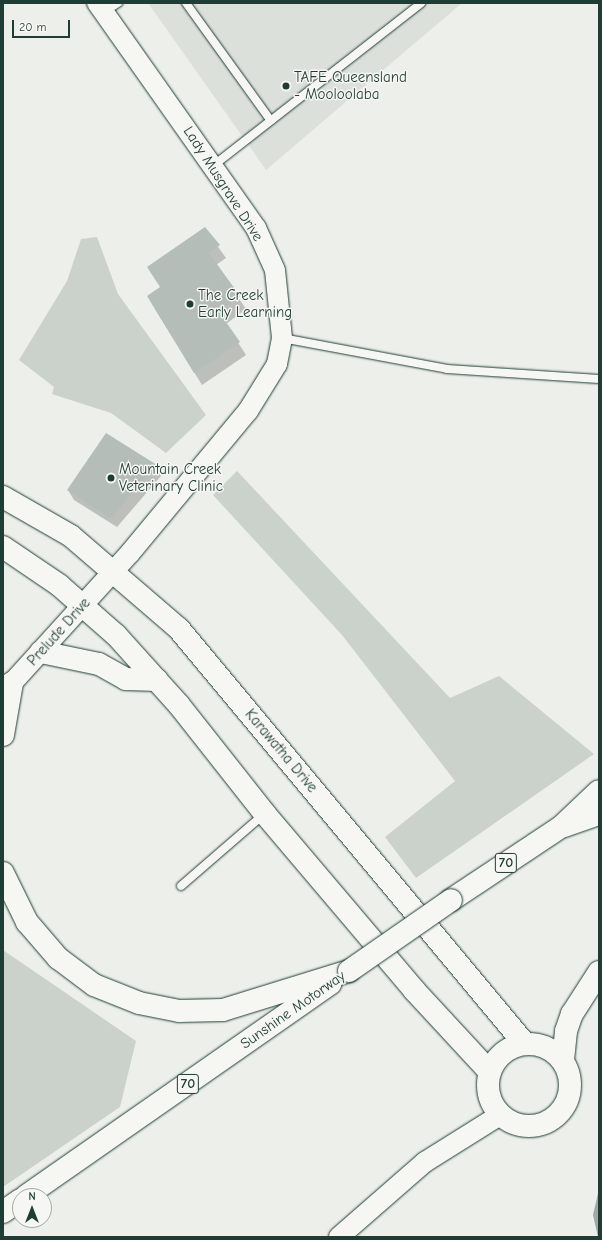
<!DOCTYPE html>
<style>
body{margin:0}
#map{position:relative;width:602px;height:1240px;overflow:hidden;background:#edefea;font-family:"Comic Neue",sans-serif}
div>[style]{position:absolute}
.built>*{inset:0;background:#dce0db}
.green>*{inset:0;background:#cbd2cc}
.water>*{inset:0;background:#9faaa4}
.shadow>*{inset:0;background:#0003}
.building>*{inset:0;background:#b4bdb8}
.roads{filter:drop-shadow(0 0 1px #1f3d34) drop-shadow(0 0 1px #1f3d34)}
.service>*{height:8px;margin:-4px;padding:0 4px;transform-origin:4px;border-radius:4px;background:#f6f6f2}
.tertiary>*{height:20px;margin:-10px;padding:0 10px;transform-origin:10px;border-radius:10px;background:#f6f6f2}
.secondary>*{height:22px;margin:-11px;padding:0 11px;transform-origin:11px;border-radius:11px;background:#f6f6f2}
.secondary>.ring{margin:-11px;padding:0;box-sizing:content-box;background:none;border:22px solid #f6f6f2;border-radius:50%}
.motorway>*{height:22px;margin:-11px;padding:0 11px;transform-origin:11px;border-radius:11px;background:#f6f6f2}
.bridges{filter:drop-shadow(0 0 1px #1f3d34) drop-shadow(0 0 1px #1f3d34)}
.motorway-bridge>*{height:22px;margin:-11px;padding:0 11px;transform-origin:11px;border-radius:11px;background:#f6f6f2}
.dots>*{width:11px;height:11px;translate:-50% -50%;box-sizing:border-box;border:2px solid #f6f6f2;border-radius:50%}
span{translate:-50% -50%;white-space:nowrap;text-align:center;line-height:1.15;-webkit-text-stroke:3px #f6f6f2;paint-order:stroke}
.shield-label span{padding:1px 3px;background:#f6f6f2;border:1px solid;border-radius:3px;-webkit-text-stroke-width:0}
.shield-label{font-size:14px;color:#1f3d34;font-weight:700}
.poi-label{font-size:15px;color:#1f3d34}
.left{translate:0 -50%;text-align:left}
.street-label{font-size:15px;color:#1f3d34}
.frame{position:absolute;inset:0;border:4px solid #1f3d34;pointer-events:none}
.north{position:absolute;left:12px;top:1188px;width:40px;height:40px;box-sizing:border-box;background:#f6f6f2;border:1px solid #a0aca6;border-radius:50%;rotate:0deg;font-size:11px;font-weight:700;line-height:16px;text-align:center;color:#1f3d34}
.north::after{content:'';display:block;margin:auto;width:14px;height:18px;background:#1f3d34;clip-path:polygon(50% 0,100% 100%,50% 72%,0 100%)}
.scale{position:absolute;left:12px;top:20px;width:58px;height:18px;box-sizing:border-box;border:2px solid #1f3d34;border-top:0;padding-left:5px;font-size:12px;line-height:14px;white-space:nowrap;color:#1f3d34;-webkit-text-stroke:3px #f6f6f2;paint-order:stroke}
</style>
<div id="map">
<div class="built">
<i style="clip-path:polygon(148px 3px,462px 3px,266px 170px)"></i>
</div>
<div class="green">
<i style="clip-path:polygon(97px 237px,118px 294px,206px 415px,166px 453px,111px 413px,52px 394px,54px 387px,19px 360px,67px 281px,81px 239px)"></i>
<i style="clip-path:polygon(237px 471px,450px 698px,499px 676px,594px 754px,416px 878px,385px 837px,455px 781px,342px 635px,213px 495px)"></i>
<i style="clip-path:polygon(3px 950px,136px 1041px,120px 1107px,3px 1187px)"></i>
</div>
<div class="water">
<i style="clip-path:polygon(599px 1189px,599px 1237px,598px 1237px,593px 1215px)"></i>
</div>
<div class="shadow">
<i style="clip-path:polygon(205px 228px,226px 258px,216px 265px,246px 309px,226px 324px,246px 355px,202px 385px,155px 309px,161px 288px)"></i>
<i style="clip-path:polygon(156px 466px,161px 476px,117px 527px,74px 500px,68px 490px)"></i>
</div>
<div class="building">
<i style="clip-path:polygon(205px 227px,220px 245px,209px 253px,240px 296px,219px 312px,240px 342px,194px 373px,147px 296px,160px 287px,147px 267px)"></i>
<i style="clip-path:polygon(106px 433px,157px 465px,111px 518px,67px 490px)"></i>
</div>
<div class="roads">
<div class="service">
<i style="left:186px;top:3px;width:145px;rotate:54.2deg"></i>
<i style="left:104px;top:12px;width:17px;rotate:-33deg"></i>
<i style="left:214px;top:165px;width:263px;rotate:-38deg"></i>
<i style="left:282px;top:338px;width:168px;rotate:10.6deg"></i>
<i style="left:447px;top:369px;width:152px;rotate:3.8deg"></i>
<i style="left:181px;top:886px;width:110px;rotate:-40.9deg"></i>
</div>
<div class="tertiary">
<i style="left:3px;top:693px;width:189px;rotate:-47.8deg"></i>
<i style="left:130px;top:553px;width:185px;rotate:-50.3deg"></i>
<i style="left:248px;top:411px;width:55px;rotate:-58.3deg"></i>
<i style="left:277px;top:364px;width:26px;rotate:-79deg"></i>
<i style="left:282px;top:338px;width:68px;rotate:-95.9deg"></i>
<i style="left:275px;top:270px;width:46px;rotate:-114.3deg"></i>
<i style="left:256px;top:228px;width:276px;rotate:-125.2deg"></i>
<i style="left:339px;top:1237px;width:114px;rotate:-41.1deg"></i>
<i style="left:425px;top:1162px;width:89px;rotate:-32.1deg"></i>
</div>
<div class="secondary">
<i style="left:3px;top:497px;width:78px;rotate:29.8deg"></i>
<i style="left:71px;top:536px;width:143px;rotate:40.7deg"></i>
<i style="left:179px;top:629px;width:539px;rotate:50.19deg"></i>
<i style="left:3px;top:547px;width:68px;rotate:34.2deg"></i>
<i style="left:59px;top:585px;width:76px;rotate:41.3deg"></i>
<i style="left:116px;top:635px;width:94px;rotate:48deg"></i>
<i style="left:179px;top:705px;width:139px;rotate:51.7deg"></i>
<i style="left:265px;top:814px;width:231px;rotate:49.7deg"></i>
<i style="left:414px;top:990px;width:110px;rotate:47.2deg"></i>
<i style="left:41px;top:652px;width:59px;rotate:11.7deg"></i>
<i style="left:99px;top:664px;width:31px;rotate:29deg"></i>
<i style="left:126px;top:679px;width:31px;rotate:2deg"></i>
<i class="ring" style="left:488px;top:1044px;width:60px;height:60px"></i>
</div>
<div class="motorway">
<i style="left:3px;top:735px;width:53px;rotate:-80.2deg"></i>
<i style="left:564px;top:826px;width:37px;rotate:-19deg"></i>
<i style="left:3px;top:873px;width:55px;rotate:63.9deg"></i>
<i style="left:27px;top:922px;width:48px;rotate:49.3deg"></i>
<i style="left:58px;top:958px;width:45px;rotate:36.9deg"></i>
<i style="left:94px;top:985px;width:48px;rotate:21.8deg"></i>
<i style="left:139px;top:1003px;width:41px;rotate:11.3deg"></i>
<i style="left:179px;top:1011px;width:44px;rotate:-1.3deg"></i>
<i style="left:223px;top:1010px;width:132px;rotate:-17.2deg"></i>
<i style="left:451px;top:900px;width:132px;rotate:-33.6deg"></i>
<i style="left:561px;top:827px;width:52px;rotate:-43.5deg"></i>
<i style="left:563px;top:1060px;width:29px;rotate:-84deg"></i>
<i style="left:566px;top:1031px;width:18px;rotate:-71deg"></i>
<i style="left:572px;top:1014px;width:50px;rotate:-57.3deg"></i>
<i style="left:26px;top:1196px;width:371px;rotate:-34.9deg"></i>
<i style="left:3px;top:1212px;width:21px;rotate:-35deg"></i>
</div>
</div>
<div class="bridges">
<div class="motorway-bridge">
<i style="left:349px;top:971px;width:124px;rotate:-34.8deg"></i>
</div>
</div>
<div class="dots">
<i style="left:286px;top:86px;background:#1f3d34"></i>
<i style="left:190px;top:304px;background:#1f3d34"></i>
<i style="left:111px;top:478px;background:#1f3d34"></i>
</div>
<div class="shield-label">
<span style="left:506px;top:863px">70</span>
<span style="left:188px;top:1084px">70</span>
</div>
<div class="poi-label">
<span class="left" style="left:294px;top:86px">TAFE Queensland<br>- Mooloolaba</span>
<span class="left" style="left:198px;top:304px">The Creek<br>Early Learning</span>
<span class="left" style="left:119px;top:478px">Mountain Creek<br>Veterinary Clinic</span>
</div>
<div class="street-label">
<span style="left:223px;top:184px;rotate:57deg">Lady Musgrave Drive</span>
<span style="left:59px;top:632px;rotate:-48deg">Prelude Drive</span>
<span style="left:281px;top:751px;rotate:50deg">Karawatha Drive</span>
<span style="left:293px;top:1010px;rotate:-35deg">Sunshine Motorway</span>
</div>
<div class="frame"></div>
<div class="north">N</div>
<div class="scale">20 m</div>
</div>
